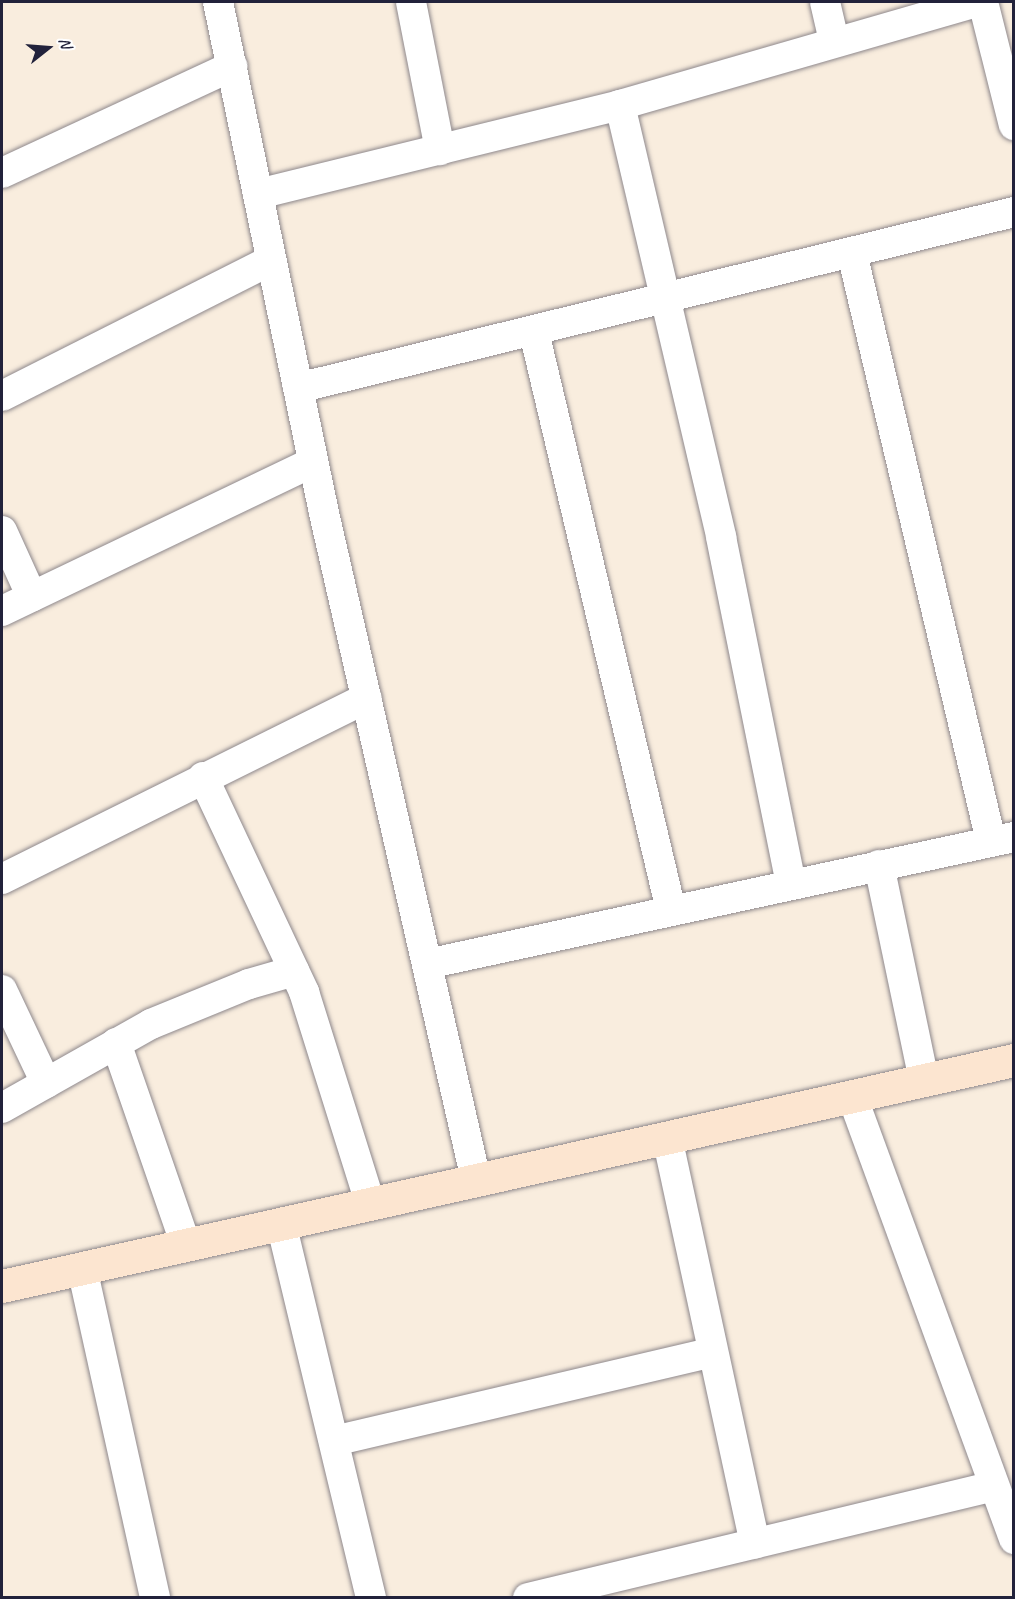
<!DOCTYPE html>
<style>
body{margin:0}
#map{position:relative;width:1015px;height:1599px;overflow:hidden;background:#f9edde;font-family:Caveat,sans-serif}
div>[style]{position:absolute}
.roads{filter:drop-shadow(0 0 2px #8e888c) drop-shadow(0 0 2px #8e888c)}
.street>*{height:30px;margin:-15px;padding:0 15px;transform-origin:15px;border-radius:15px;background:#fff}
.secondary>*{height:33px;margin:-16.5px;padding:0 16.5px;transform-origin:16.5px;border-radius:16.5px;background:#fce5d0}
span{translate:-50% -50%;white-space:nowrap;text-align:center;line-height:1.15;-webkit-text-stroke:4.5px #fff;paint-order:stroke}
.frame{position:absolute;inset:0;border:3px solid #22223b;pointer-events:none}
.north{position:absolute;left:18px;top:18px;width:60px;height:60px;-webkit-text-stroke:4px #fff;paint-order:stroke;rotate:73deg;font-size:16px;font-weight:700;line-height:24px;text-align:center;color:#22223b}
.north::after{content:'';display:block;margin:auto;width:21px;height:27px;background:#22223b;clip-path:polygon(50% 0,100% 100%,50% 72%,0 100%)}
</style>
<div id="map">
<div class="roads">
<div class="street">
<i style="left:218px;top:2px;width:522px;rotate:78.28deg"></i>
<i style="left:324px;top:513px;width:684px;rotate:77.16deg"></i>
<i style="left:411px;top:2px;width:151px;rotate:78.9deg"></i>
<i style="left:825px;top:2px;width:40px;rotate:77deg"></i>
<i style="left:983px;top:2px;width:127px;rotate:75.9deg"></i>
<i style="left:620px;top:105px;width:444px;rotate:76.8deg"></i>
<i style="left:721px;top:537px;width:353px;rotate:78.6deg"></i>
<i style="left:2px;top:173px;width:254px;rotate:-24.9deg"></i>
<i style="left:258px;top:194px;width:373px;rotate:-13.8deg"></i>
<i style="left:620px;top:105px;width:372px;rotate:-16.1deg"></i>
<i style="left:852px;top:253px;width:604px;rotate:76.7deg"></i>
<i style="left:534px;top:332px;width:594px;rotate:76.67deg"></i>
<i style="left:298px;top:388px;width:737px;rotate:-13.81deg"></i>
<i style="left:2px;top:396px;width:301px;rotate:-26.8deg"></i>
<i style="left:2px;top:531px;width:72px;rotate:65.6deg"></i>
<i style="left:2px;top:611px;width:345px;rotate:-25.6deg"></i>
<i style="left:203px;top:777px;width:238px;rotate:64.8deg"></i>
<i style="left:304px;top:992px;width:221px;rotate:72.6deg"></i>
<i style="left:879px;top:865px;width:220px;rotate:78.2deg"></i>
<i style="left:2px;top:879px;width:407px;rotate:-26.4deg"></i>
<i style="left:427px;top:964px;width:601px;rotate:-12.21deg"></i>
<i style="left:2px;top:990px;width:103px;rotate:64.7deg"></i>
<i style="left:116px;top:1043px;width:214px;rotate:70.9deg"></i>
<i style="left:852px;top:1096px;width:472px;rotate:69.9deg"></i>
<i style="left:2px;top:1108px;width:171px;rotate:-29.4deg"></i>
<i style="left:151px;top:1024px;width:106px;rotate:-22.2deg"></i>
<i style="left:249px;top:984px;width:47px;rotate:-16.1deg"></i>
<i style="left:667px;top:1137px;width:416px;rotate:77.8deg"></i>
<i style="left:281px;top:1223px;width:386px;rotate:76.5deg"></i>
<i style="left:82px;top:1268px;width:338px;rotate:77.5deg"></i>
<i style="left:334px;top:1441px;width:389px;rotate:-13.2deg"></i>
<i style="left:528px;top:1598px;width:479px;rotate:-13.5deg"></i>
</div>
<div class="secondary">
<i style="left:2px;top:1286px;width:1037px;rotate:-12.59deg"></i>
</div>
</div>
<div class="frame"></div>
<div class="north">N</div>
</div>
